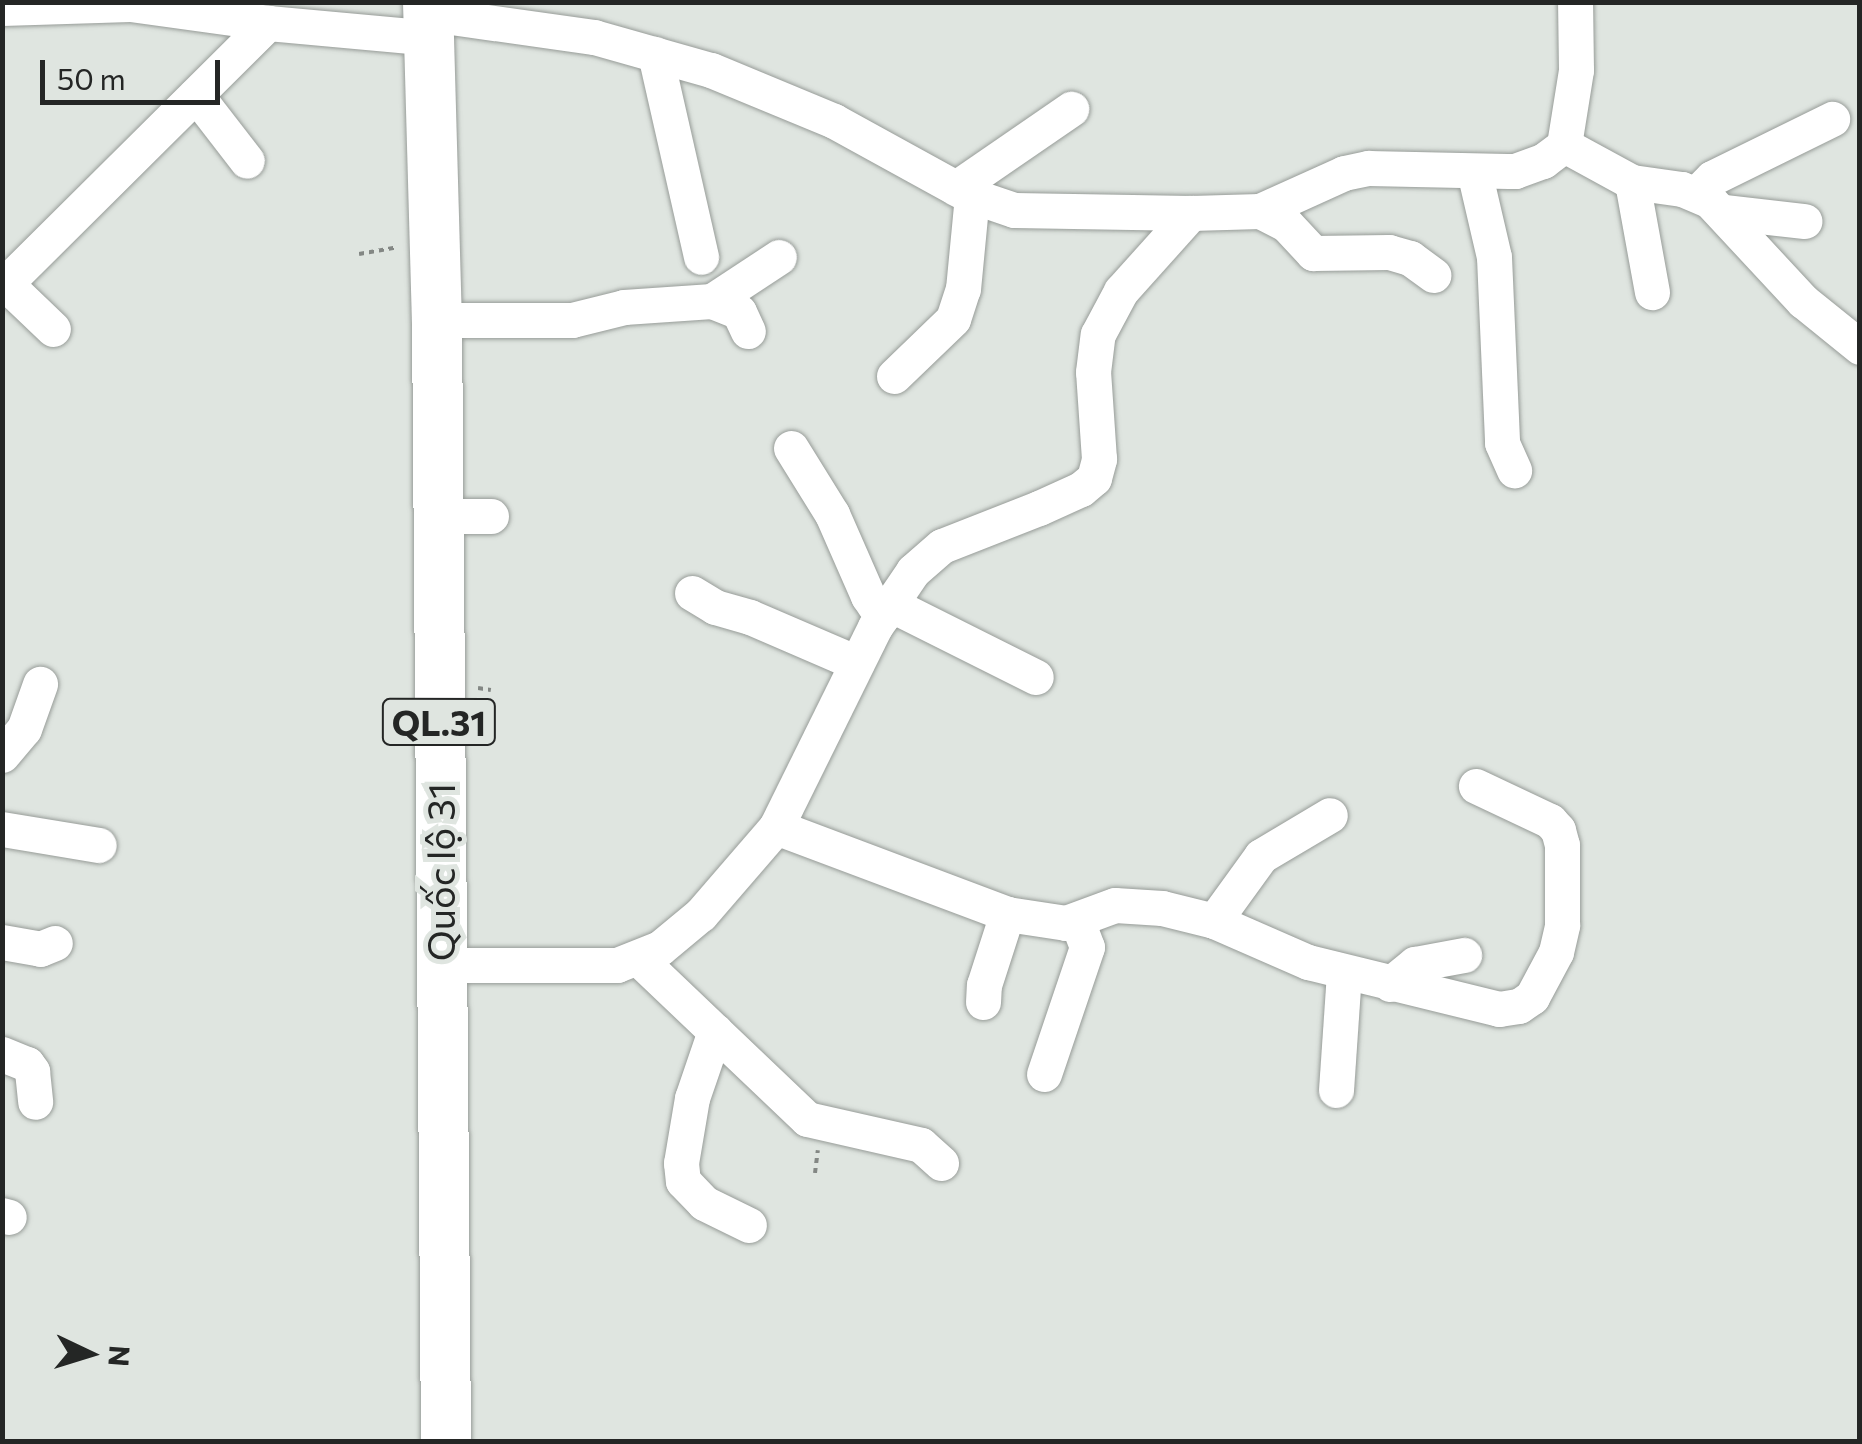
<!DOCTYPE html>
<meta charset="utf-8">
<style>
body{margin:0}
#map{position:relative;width:1862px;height:1444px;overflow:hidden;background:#dfe5e0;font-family:Commissioner,sans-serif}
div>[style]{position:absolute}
.path>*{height:4px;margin-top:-2px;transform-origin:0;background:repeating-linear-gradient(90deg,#838784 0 5px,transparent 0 10px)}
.roads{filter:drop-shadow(0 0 2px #979c98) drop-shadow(0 0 2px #979c98)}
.minor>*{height:35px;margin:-17.5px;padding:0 17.5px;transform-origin:17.5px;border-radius:17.5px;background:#fff}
.highway>*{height:50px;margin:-25px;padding:0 25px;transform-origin:25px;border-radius:25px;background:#fff}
span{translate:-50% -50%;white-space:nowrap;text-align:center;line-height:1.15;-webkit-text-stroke:10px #dfe5e0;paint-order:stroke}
.shield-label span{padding:2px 8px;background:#dfe5e0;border:2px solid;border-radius:8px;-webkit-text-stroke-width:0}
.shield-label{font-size:35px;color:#242625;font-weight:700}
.street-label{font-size:38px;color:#242625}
.frame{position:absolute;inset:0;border:5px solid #242625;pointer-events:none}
.north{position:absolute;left:40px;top:1304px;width:100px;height:100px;-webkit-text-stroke:8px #dfe5e0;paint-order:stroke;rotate:94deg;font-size:28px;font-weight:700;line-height:40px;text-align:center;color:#242625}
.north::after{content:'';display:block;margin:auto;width:35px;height:45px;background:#242625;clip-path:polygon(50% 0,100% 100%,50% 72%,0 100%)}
.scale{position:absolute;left:40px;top:60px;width:180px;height:45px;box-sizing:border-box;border:5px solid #242625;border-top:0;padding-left:12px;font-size:30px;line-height:35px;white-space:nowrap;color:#242625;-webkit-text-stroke:8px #dfe5e0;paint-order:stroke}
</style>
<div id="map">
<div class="path">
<i style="left:359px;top:254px;width:39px;rotate:-10deg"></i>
<i style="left:478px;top:688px;width:13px;rotate:9deg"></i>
<i style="left:815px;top:1173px;width:23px;rotate:-83deg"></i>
</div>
<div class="roads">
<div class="minor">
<i style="left:2px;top:8px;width:128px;rotate:-1.8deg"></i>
<i style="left:130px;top:4px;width:139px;rotate:7.8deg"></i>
<i style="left:268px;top:23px;width:165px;rotate:5.2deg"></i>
<i style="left:430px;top:14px;width:166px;rotate:8deg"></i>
<i style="left:594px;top:37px;width:122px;rotate:15.8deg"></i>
<i style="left:711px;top:70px;width:133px;rotate:22.5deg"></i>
<i style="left:834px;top:121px;width:152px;rotate:28.8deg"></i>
<i style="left:967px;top:194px;width:50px;rotate:18.8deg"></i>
<i style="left:1014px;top:210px;width:177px;rotate:1deg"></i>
<i style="left:1191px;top:213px;width:69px;rotate:-1.7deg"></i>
<i style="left:1260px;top:211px;width:92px;rotate:-24.3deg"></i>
<i style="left:1344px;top:173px;width:25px;rotate:-12deg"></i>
<i style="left:1368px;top:168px;width:147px;rotate:1.2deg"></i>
<i style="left:1515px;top:171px;width:30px;rotate:-20deg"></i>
<i style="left:1543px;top:161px;width:26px;rotate:-37deg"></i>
<i style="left:1564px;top:145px;width:76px;rotate:-80.9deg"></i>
<i style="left:1576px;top:70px;width:68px;rotate:-90.8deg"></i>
<i style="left:655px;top:54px;width:208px;rotate:77.2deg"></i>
<i style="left:196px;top:95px;width:83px;rotate:52.3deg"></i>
<i style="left:1564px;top:145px;width:77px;rotate:28.6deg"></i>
<i style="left:1632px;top:182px;width:50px;rotate:8deg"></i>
<i style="left:1682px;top:189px;width:30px;rotate:23deg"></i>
<i style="left:1710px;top:201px;width:137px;rotate:47.1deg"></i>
<i style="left:1803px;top:301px;width:73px;rotate:38.9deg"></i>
<i style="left:1474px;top:171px;width:88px;rotate:76.9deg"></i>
<i style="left:1494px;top:257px;width:186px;rotate:87.5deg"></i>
<i style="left:1502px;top:443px;width:30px;rotate:66deg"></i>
<i style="left:1632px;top:182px;width:112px;rotate:79.7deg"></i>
<i style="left:956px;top:188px;width:140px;rotate:-34.5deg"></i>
<i style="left:1697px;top:193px;width:21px;rotate:-45deg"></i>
<i style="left:1712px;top:178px;width:134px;rotate:-26.2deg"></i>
<i style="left:1260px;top:211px;width:29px;rotate:27deg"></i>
<i style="left:1286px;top:224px;width:40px;rotate:47deg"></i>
<i style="left:1313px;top:253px;width:76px;rotate:-0.8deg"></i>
<i style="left:1389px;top:252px;width:22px;rotate:16deg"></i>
<i style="left:1410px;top:258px;width:29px;rotate:36deg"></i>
<i style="left:1724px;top:212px;width:81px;rotate:6.4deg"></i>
<i style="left:6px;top:284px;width:65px;rotate:43.8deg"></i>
<i style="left:2px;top:287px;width:375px;rotate:-44.8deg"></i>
<i style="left:712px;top:301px;width:29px;rotate:22deg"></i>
<i style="left:739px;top:312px;width:21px;rotate:65deg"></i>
<i style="left:437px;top:320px;width:135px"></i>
<i style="left:572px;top:320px;width:54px;rotate:-14deg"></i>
<i style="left:624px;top:307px;width:88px;rotate:-3.9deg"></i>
<i style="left:712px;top:301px;width:80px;rotate:-33.3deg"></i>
<i style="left:894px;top:376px;width:82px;rotate:-44deg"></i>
<i style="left:953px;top:319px;width:32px;rotate:-72deg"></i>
<i style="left:963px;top:289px;width:93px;rotate:-84.5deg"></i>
<i style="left:791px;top:448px;width:78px;rotate:58.2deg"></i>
<i style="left:832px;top:514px;width:90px;rotate:66.3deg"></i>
<i style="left:868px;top:596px;width:25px;rotate:56deg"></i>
<i style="left:437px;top:516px;width:54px"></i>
<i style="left:692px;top:593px;width:27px;rotate:31deg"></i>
<i style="left:715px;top:607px;width:36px;rotate:16deg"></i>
<i style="left:750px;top:617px;width:116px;rotate:23.3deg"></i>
<i style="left:890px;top:604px;width:163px;rotate:26.6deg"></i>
<i style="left:2px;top:755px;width:34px;rotate:-50deg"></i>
<i style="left:24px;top:729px;width:48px;rotate:-70.4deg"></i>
<i style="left:776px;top:827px;width:247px;rotate:20.6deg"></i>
<i style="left:1007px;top:914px;width:60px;rotate:8.7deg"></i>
<i style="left:1066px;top:923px;width:52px;rotate:-20.2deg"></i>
<i style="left:1115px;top:905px;width:47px;rotate:3.7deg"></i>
<i style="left:1162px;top:908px;width:54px;rotate:14deg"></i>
<i style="left:1214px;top:921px;width:103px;rotate:23.6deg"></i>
<i style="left:1308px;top:962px;width:197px;rotate:13.8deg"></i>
<i style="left:1499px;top:1009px;width:20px;rotate:-9deg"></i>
<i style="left:1519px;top:1006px;width:16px;rotate:-35deg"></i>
<i style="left:1532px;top:997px;width:51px;rotate:-61.9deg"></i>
<i style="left:1556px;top:952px;width:28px;rotate:-77deg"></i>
<i style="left:1562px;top:925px;width:80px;rotate:-90deg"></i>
<i style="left:1562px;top:845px;width:16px;rotate:-105deg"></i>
<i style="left:1558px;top:830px;width:12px;rotate:-132deg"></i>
<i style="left:1550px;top:821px;width:82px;rotate:-154.7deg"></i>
<i style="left:2px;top:829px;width:98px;rotate:9.4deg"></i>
<i style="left:1214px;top:921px;width:80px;rotate:-54.1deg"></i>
<i style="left:1261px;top:856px;width:80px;rotate:-30.7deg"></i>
<i style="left:2px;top:942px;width:39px;rotate:10deg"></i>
<i style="left:40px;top:949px;width:16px;rotate:-22deg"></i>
<i style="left:638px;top:958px;width:233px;rotate:43.6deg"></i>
<i style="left:807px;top:1119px;width:117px;rotate:12.8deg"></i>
<i style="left:921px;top:1145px;width:27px;rotate:42deg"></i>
<i style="left:441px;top:965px;width:176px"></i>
<i style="left:617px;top:965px;width:46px;rotate:-21.6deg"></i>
<i style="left:660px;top:948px;width:53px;rotate:-39.7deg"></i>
<i style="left:701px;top:914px;width:115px;rotate:-49.2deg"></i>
<i style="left:776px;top:827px;width:223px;rotate:-63.7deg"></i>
<i style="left:875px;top:627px;width:68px;rotate:-55.8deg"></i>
<i style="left:913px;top:571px;width:38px;rotate:-41deg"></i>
<i style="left:942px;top:546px;width:104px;rotate:-21.4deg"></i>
<i style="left:1039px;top:508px;width:46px;rotate:-24.3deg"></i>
<i style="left:1081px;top:489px;width:17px;rotate:-40deg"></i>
<i style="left:1094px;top:478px;width:20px;rotate:-75deg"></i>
<i style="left:1099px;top:459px;width:87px;rotate:-93.9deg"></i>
<i style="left:1093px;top:372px;width:38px;rotate:-83deg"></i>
<i style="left:1098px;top:334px;width:49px;rotate:-61.9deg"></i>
<i style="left:1121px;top:291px;width:105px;rotate:-48.1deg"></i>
<i style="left:1390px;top:984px;width:32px;rotate:-39deg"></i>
<i style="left:1415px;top:964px;width:50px;rotate:-10.4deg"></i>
<i style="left:983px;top:1002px;width:17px;rotate:-87deg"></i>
<i style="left:984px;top:985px;width:75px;rotate:-72.1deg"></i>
<i style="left:715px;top:1031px;width:71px;rotate:108.9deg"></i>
<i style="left:692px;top:1098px;width:66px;rotate:99.6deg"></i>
<i style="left:681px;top:1163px;width:18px;rotate:84deg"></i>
<i style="left:683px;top:1181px;width:30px;rotate:46deg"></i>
<i style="left:704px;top:1203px;width:50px;rotate:26.1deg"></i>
<i style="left:2px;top:1054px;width:27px;rotate:22deg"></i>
<i style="left:27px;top:1064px;width:9px;rotate:54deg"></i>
<i style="left:32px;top:1071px;width:31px;rotate:84deg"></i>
<i style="left:1044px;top:1074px;width:134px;rotate:-71.3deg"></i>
<i style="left:1087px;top:947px;width:28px;rotate:-111deg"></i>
<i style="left:1336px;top:1090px;width:118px;rotate:-86.1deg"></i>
<i style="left:2px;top:1215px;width:7px;rotate:16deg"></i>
</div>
<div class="highway">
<i style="left:428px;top:2px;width:318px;rotate:88.4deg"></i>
<i style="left:437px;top:320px;width:1122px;rotate:89.54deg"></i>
</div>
</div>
<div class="shield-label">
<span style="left:439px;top:722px">QL.31</span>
</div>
<div class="street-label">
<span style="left:440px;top:872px;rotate:-90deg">Quốc lộ 31</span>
</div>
<div class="frame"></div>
<div class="north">N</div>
<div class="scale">50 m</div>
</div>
